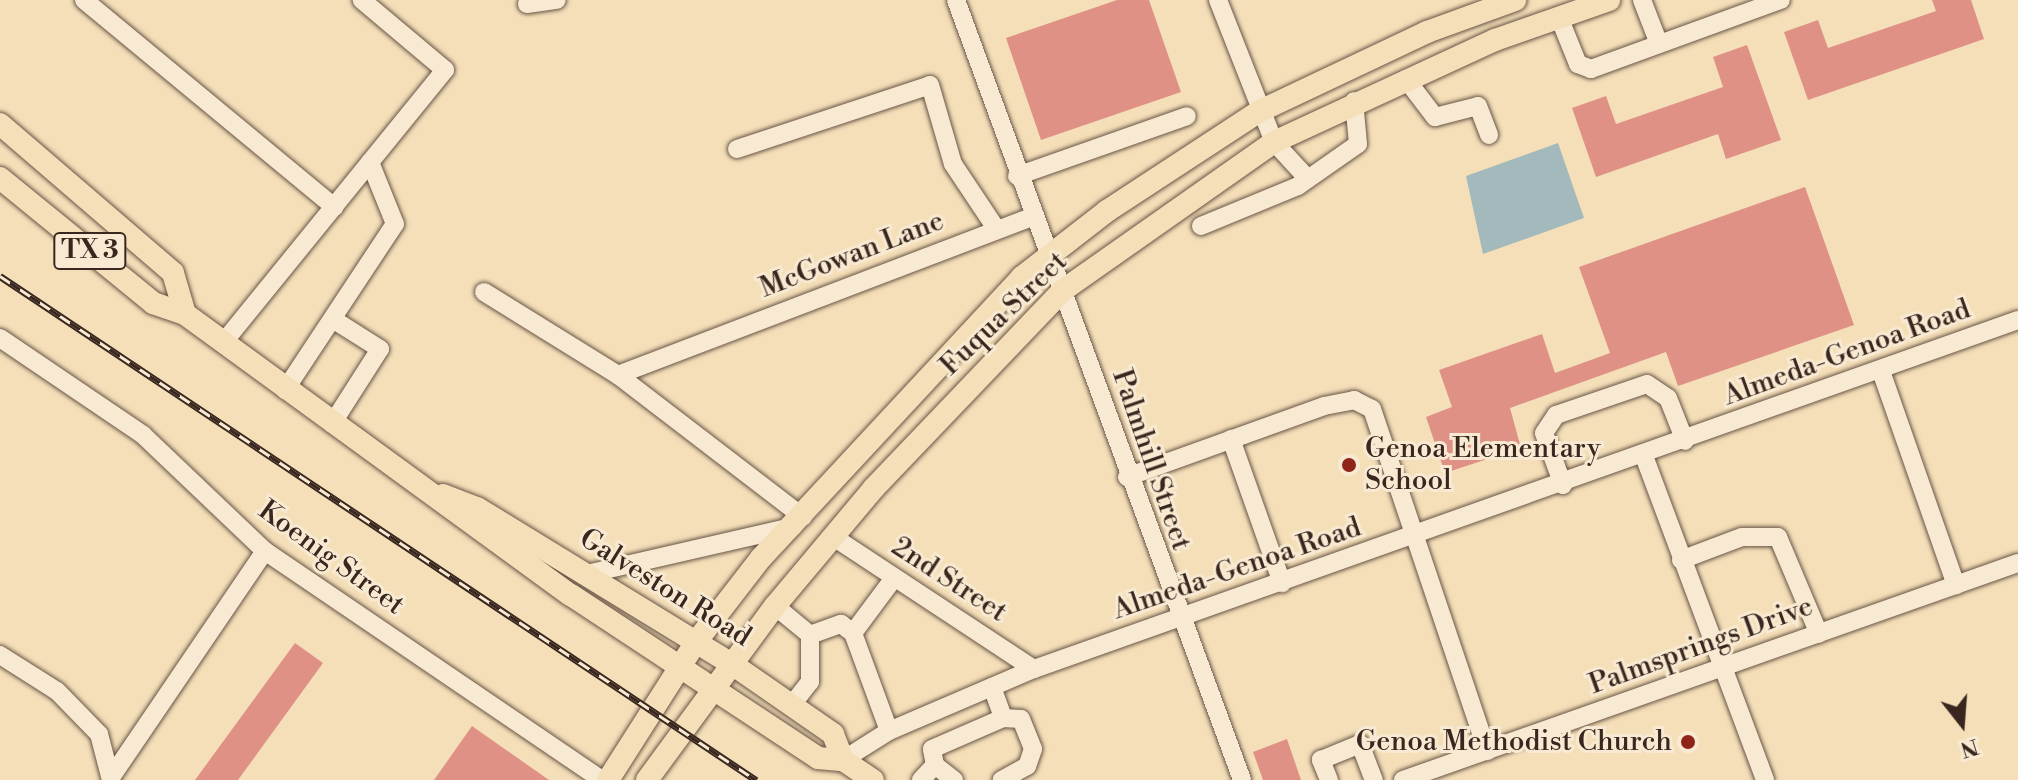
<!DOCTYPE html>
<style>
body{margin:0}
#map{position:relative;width:2018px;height:780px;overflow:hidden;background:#f5dfb9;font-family:"Libre Bodoni",serif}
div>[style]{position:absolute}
.water>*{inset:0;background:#a3b9bb}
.building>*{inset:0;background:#df9185}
.roads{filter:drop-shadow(0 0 2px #685546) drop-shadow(0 0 2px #685546)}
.minor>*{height:18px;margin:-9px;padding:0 9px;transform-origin:9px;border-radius:9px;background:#f8ead2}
.major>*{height:22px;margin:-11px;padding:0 11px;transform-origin:11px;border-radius:11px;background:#f5dfb9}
.rail>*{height:7px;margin-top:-3.5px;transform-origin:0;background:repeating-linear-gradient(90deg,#f8ead2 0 12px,#39271f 0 24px);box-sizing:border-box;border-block:2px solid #39271f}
.dots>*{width:22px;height:22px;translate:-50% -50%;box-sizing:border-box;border:4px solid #f8ead2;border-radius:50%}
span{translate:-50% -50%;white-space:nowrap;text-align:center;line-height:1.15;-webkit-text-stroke:6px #f8ead2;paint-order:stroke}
.shield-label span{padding:2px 6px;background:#f8ead2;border:2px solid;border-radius:6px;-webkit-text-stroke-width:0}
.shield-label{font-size:26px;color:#39271f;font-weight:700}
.street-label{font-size:28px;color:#39271f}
.poi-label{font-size:28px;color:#39271f}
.left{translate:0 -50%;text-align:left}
.right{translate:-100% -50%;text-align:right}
.north{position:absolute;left:1922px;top:684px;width:80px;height:80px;-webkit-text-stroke:6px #f8ead2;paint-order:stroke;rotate:163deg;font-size:22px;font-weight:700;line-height:32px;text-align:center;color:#39271f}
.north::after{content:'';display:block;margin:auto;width:28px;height:36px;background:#39271f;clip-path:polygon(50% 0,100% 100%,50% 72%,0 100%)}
</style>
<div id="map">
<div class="water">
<i style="clip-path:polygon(1558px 143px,1584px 218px,1483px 254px,1466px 176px)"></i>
</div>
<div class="building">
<i style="clip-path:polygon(1117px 0,1149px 0,1181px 92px,1041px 140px,1006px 38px)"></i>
<i style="clip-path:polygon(1932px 0,1971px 0,1984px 39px,1808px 100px,1784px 32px,1818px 20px,1828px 48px,1936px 11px)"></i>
<i style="clip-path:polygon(1747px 45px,1781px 140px,1726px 159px,1718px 134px,1596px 177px,1572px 108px,1606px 96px,1616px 124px,1723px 87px,1713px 57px)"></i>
<i style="clip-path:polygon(1805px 187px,1854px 325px,1678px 386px,1666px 352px,1510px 408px,1521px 448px,1445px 473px,1426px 417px,1452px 407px,1439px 370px,1542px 334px,1555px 373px,1610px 353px,1579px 267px)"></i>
<i style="clip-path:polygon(295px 643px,323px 663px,238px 780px,195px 780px)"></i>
<i style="clip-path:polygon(472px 726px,549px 780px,434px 780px)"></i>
<i style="clip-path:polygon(1287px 739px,1301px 780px,1263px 780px,1253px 752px)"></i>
</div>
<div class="roads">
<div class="minor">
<i style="left:84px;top:0;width:325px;rotate:39.6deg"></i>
<i style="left:956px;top:0;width:831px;rotate:69.86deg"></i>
<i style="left:1218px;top:0;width:153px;rotate:68.5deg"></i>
<i style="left:1274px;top:142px;width:50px;rotate:47.4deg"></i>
<i style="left:1642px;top:0;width:47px;rotate:68.9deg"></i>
<i style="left:527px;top:4px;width:30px;rotate:-8deg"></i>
<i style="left:1559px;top:17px;width:51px;rotate:68deg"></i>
<i style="left:1578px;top:64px;width:14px;rotate:21deg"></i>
<i style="left:1591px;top:69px;width:202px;rotate:-20deg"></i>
<i style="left:1406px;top:79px;width:48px;rotate:52.7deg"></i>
<i style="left:1435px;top:117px;width:44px;rotate:-14.3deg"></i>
<i style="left:1478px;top:106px;width:31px;rotate:69deg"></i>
<i style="left:737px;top:149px;width:203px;rotate:-18.3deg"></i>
<i style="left:930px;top:85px;width:82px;rotate:73.8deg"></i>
<i style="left:953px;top:164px;width:79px;rotate:56.3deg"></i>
<i style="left:1017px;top:176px;width:180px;rotate:-19.4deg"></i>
<i style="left:1201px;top:226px;width:105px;rotate:-22.4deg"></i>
<i style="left:1298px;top:186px;width:73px;rotate:-35deg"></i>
<i style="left:1358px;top:144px;width:43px;rotate:-95.3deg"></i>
<i style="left:484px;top:292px;width:158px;rotate:31.8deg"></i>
<i style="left:618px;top:375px;width:233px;rotate:37.5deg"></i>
<i style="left:0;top:338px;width:173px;rotate:34.1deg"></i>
<i style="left:143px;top:435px;width:168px;rotate:43.6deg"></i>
<i style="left:265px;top:551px;width:407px;rotate:34.2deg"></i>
<i style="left:223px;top:343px;width:352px;rotate:-50.9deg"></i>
<i style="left:445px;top:70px;width:109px;rotate:-139.9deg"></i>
<i style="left:1881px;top:371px;width:227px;rotate:70.7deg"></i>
<i style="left:618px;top:375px;width:443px;rotate:-20.9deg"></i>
<i style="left:285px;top:390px;width:199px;rotate:-56.5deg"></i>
<i style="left:395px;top:224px;width:67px;rotate:-112deg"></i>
<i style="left:332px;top:424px;width:89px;rotate:-57.4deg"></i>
<i style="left:380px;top:349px;width:54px;rotate:-147.8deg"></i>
<i style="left:1231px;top:439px;width:153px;rotate:70.5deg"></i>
<i style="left:1644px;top:456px;width:346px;rotate:69.5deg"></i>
<i style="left:1127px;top:477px;width:209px;rotate:-19.8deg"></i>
<i style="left:1324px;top:406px;width:31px;rotate:-11deg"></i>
<i style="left:1354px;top:400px;width:20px;rotate:27deg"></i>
<i style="left:1372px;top:409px;width:361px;rotate:71.4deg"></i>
<i style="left:1563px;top:485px;width:55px;rotate:-110.1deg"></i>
<i style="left:1544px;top:433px;width:22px;rotate:-56deg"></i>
<i style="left:1556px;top:415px;width:96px;rotate:-18.8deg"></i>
<i style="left:1647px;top:384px;width:25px;rotate:34deg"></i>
<i style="left:1668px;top:398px;width:46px;rotate:68.4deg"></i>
<i style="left:835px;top:538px;width:238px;rotate:33.4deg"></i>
<i style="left:1681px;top:560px;width:65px;rotate:-20.7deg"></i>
<i style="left:1742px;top:537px;width:36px"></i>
<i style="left:1778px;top:537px;width:105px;rotate:67.1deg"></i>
<i style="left:587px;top:574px;width:211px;rotate:-12.9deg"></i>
<i style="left:775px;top:606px;width:45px;rotate:39.6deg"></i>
<i style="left:853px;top:633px;width:69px;rotate:-53.3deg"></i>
<i style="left:0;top:655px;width:67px;rotate:32.3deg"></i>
<i style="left:57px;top:691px;width:60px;rotate:45.7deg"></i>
<i style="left:99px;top:734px;width:48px;rotate:75.4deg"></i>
<i style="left:992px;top:687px;width:33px;rotate:70deg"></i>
<i style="left:1003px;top:718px;width:18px;rotate:3deg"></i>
<i style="left:1021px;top:719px;width:32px;rotate:68deg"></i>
<i style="left:1033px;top:749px;width:18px;rotate:109deg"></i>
<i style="left:1027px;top:766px;width:29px;rotate:151deg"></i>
<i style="left:791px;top:706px;width:31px;rotate:-52deg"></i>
<i style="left:810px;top:682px;width:47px;rotate:-90deg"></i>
<i style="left:810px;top:635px;width:33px;rotate:-20deg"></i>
<i style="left:841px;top:624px;width:15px;rotate:37deg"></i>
<i style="left:853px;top:633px;width:104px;rotate:69.8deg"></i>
<i style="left:843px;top:760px;width:54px;rotate:-32.2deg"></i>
<i style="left:889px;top:731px;width:158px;rotate:-23.2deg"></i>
<i style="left:1034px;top:669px;width:1044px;rotate:-19.53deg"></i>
<i style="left:112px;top:776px;width:272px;rotate:-55.8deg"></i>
<i style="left:921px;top:780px;width:21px;rotate:-47deg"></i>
<i style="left:954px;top:780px;width:24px;rotate:-142deg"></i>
<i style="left:935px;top:765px;width:16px;rotate:-101deg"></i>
<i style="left:932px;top:749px;width:77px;rotate:-23.6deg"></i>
<i style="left:1329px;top:780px;width:22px;rotate:-112deg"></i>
<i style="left:1321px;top:760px;width:42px;rotate:-22.3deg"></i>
<i style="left:1360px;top:744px;width:39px;rotate:69deg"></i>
<i style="left:1403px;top:780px;width:652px;rotate:-19.44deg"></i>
</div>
<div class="major">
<i style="left:0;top:124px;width:228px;rotate:40.7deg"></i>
<i style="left:173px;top:273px;width:43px;rotate:73.7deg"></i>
<i style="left:0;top:178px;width:198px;rotate:39.2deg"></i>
<i style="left:153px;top:303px;width:34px;rotate:19deg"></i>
<i style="left:185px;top:314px;width:477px;rotate:36.1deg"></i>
<i style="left:571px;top:595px;width:296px;rotate:33.4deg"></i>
<i style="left:818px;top:758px;width:25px;rotate:5deg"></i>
<i style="left:843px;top:760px;width:36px;rotate:34deg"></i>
<i style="left:443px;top:495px;width:36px;rotate:21deg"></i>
<i style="left:477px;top:508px;width:299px;rotate:31.5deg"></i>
<i style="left:732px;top:664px;width:123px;rotate:34.7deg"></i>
<i style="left:833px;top:734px;width:28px;rotate:69deg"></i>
<i style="left:608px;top:780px;width:164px;rotate:-57.5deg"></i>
<i style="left:696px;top:642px;width:106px;rotate:-52.3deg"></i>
<i style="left:761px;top:558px;width:384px;rotate:-47.1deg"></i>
<i style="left:1022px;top:277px;width:108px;rotate:-37.8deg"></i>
<i style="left:1107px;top:211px;width:183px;rotate:-33.2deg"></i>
<i style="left:1260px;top:111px;width:185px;rotate:-25.3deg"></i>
<i style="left:1427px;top:32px;width:94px;rotate:-20deg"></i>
<i style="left:647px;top:780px;width:216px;rotate:-53.7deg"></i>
<i style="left:775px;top:606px;width:154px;rotate:-50deg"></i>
<i style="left:874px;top:488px;width:272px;rotate:-46.3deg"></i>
<i style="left:1062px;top:291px;width:259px;rotate:-35.1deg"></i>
<i style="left:1274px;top:142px;width:243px;rotate:-24.8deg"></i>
<i style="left:1495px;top:40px;width:121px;rotate:-19.3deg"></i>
</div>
</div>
<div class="rail">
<i style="left:0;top:276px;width:909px;rotate:33.69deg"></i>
</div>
<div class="dots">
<i style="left:1349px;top:465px;background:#8f2418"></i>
<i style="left:1688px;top:742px;background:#8f2418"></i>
</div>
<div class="shield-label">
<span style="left:90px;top:251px">TX 3</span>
</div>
<div class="street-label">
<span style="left:852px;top:255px;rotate:-21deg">McGowan Lane</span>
<span style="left:1004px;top:314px;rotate:-44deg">Fuqua Street</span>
<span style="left:1847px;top:353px;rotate:-20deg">Almeda-Genoa Road</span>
<span style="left:1151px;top:460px;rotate:71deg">Palmhill Street</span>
<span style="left:331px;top:558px;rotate:36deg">Koenig Street</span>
<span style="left:1237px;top:569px;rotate:-19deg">Almeda-Genoa Road</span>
<span style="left:949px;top:580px;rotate:33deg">2nd Street</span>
<span style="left:665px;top:588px;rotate:32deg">Galveston Road</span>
<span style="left:1701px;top:646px;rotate:-20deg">Palmsprings Drive</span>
</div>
<div class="poi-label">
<span class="left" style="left:1365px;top:465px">Genoa Elementary<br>School</span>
<span class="right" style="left:1672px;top:742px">Genoa Methodist Church</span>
</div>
<div class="north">N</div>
</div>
